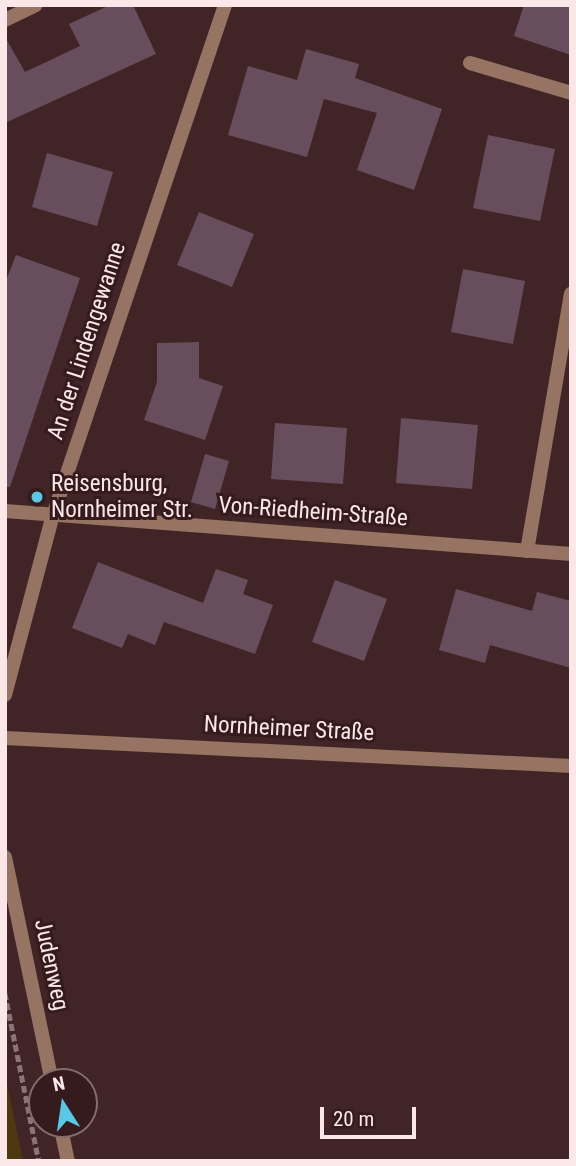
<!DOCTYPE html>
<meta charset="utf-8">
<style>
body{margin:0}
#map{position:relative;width:576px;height:1166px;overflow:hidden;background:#412526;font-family:"Roboto Condensed",sans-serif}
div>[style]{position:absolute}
.green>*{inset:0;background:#4e380f}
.building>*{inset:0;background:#684d5c}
.path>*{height:4.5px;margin-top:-2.25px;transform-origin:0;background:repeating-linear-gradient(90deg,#8c7374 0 7px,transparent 0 10.5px)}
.service>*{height:14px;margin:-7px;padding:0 7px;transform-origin:7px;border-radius:7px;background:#967362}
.minor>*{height:14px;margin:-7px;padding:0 7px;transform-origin:7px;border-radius:7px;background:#967362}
.tertiary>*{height:14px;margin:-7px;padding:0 7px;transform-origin:7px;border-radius:7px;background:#967362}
.dots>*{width:19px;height:19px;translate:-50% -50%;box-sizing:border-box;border:4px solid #361b1c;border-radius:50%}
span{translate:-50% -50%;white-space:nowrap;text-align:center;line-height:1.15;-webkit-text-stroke:6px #361b1c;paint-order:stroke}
.street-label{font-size:23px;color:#fbe7e8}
.poi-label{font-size:23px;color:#fbe7e8}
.left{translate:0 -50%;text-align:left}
.frame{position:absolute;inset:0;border:7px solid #fbe7e8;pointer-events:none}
.north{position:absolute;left:28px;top:1068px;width:70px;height:70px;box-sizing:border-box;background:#361b1c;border:2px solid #856d6e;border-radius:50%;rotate:348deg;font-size:19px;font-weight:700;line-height:28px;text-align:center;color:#fbe7e8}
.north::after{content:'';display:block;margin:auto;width:24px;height:32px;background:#59c8e5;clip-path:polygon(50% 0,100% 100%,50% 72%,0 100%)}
.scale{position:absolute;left:320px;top:1107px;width:96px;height:32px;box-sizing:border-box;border:4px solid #fbe7e8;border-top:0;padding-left:9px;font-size:21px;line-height:24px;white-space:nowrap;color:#fbe7e8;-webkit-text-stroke:5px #361b1c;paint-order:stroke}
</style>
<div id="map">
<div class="green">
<i style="clip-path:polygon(5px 1074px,23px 1161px,5px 1161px)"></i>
</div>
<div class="building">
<i style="clip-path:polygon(110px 5px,133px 5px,156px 54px,5px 123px,5px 37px,25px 72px,80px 46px,69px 24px)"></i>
<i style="clip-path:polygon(524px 5px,571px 5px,571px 55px,514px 36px)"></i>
<i style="clip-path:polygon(306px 49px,359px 64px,355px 78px,442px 109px,414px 190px,357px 170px,377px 113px,324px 99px,307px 157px,228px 135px,248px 66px,297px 80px)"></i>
<i style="clip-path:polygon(488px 135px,555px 149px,540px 221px,473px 208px)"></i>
<i style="clip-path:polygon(47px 153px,113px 172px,97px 226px,32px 207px)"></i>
<i style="clip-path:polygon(199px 212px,254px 234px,232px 287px,177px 265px)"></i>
<i style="clip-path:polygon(16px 255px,80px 278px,10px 487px,5px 487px,5px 283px)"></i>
<i style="clip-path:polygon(463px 269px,525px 281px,513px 344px,451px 332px)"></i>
<i style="clip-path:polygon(199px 342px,199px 378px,223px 386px,205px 440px,144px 420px,157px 382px,157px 343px)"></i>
<i style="clip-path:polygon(401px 418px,478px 425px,472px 489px,396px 483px)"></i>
<i style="clip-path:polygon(275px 423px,347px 428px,343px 484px,271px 479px)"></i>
<i style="clip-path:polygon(205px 454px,229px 461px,215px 509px,191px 502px)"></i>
<i style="clip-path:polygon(98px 562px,203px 603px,216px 569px,248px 580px,243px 594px,273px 605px,255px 654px,164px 622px,155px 645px,128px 634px,122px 648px,72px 628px)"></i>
<i style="clip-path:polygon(335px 580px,387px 599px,364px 661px,312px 642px)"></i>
<i style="clip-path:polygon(456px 589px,532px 611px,537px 592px,571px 601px,571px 668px,490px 645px,485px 663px,439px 650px)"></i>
</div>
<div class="path">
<i style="left:5px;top:993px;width:171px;rotate:78.6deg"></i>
</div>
<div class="service">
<i style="left:470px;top:63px;width:105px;rotate:16.5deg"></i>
</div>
<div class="minor">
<i style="left:5px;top:20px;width:34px;rotate:-26deg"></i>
<i style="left:5px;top:511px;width:568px;rotate:4.34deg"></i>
<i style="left:527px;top:551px;width:261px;rotate:-80.3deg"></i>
<i style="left:5px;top:695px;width:186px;rotate:-75.1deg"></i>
<i style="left:53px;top:515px;width:538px;rotate:-71.36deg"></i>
</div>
<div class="tertiary">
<i style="left:5px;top:738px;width:567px;rotate:2.83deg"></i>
<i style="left:5px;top:857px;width:230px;rotate:78.2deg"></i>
<i style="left:60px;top:1124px;width:38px;rotate:78deg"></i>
</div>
<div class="dots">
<i style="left:37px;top:497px;background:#59c8e5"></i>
</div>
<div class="street-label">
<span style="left:87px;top:341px;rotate:-72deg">An der Lindengewanne</span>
<span style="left:313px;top:512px;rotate:4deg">Von-Riedheim-Straße</span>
<span style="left:289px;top:729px;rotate:3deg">Nornheimer Straße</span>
<span style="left:51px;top:965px;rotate:78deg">Judenweg</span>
</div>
<div class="poi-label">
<span class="left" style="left:51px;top:497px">Reisensburg,<br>Nornheimer Str.</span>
</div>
<div class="frame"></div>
<div class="north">N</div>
<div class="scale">20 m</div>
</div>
